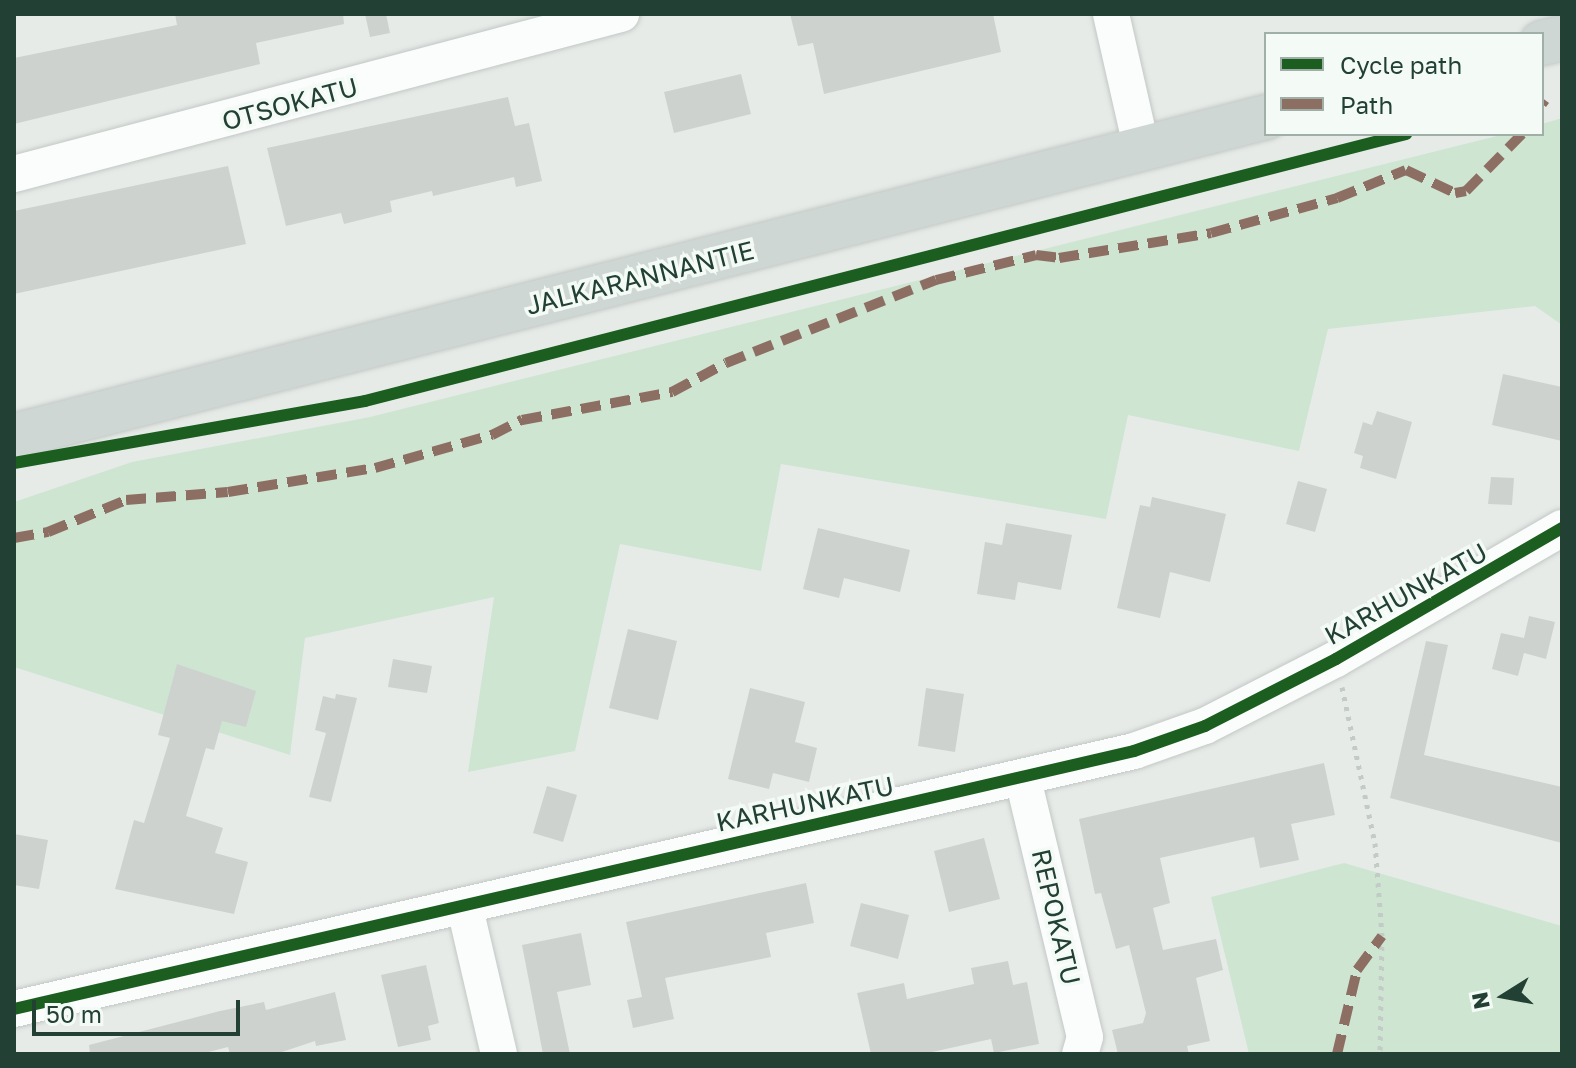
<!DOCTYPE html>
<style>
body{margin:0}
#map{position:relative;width:1576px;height:1068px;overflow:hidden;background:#e6ebe8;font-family:"Golos Text",sans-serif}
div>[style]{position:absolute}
.green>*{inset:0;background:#cee5d2}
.building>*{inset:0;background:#cdd2cf}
.path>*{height:5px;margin-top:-2.5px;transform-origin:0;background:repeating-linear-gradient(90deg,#c2cbc6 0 4px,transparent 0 10px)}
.roads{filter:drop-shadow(0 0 2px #c3c8c5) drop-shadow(0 0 2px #c3c8c5)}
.minor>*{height:36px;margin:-18px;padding:0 18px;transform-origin:18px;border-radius:18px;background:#fbfcfc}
.major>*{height:44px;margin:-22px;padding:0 22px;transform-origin:22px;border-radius:22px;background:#ced7d3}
.quiet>*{height:10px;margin-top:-5px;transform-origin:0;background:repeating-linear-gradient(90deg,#8d6e63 0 20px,transparent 0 30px)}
.cycleway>*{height:12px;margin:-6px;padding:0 6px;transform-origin:6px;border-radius:6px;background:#1b5e20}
span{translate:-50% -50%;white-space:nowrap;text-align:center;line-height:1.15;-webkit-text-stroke:7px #f4faf6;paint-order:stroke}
.street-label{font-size:26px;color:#224134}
.frame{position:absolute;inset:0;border:16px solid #224134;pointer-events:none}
.legend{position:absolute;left:1264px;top:32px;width:280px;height:104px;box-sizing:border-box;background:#f4faf6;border:2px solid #a0b0a8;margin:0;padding:10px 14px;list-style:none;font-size:24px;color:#224134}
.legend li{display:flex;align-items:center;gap:16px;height:40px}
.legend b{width:40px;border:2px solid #a0b0a8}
.north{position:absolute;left:1464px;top:956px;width:80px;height:80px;-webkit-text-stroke:6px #f4faf6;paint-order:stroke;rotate:259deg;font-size:22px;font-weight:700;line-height:32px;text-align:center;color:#224134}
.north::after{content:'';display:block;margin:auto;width:28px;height:36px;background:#224134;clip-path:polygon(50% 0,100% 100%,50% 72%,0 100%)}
.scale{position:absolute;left:32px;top:1000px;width:208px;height:36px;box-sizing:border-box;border:4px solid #224134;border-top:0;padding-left:10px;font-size:24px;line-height:28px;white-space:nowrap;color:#224134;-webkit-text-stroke:6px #f4faf6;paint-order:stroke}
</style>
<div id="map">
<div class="green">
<i style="clip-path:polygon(1562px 118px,1562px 325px,1535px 306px,1328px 329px,1299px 451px,1128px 415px,1106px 519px,781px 464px,761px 571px,620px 544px,575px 751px,468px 772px,494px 597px,305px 638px,290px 755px,14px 667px,14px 502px,132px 462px,370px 417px,1505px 134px,1542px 134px,1542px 124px)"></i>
<i style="clip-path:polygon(1344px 863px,1562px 926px,1562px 1054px,1249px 1054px,1211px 897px)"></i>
</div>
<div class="building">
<i style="clip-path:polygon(175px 14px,343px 14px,344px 24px,256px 43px,260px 64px,14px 124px,14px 58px,177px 25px)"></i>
<i style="clip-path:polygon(365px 14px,386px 14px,390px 33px,370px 37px)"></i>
<i style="clip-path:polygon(790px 14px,993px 14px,1001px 52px,824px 94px,813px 43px,798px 46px)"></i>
<i style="clip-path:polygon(741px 74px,751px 114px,674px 133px,664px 92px)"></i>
<i style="clip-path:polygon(508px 97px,515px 126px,529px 123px,542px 181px,516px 187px,514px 177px,433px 196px,432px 191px,390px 201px,392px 212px,344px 224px,341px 213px,286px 226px,267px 148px)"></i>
<i style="clip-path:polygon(228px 166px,246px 244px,14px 294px,14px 211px)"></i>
<i style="clip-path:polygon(1503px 374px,1562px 387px,1562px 441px,1492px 425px)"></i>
<i style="clip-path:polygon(1377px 411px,1412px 422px,1396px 479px,1360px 468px,1363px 456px,1354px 453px,1363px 422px,1372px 425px)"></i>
<i style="clip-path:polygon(1491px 477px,1514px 478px,1512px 505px,1488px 504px)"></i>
<i style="clip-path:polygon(1298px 481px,1327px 489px,1315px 532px,1286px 524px)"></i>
<i style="clip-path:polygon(1152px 497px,1226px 514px,1210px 582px,1170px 572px,1160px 618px,1117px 608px,1140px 505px,1150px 507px)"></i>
<i style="clip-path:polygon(1006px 523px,1072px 535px,1061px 590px,1018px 582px,1015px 600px,977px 594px,985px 542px,1002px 545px)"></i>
<i style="clip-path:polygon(818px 528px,910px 550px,900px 592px,844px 578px,839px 598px,803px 589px)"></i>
<i style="clip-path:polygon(1529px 616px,1555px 622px,1546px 659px,1524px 653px,1518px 676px,1492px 669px,1501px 633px,1524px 638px)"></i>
<i style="clip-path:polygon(628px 629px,677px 641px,658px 720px,609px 708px)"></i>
<i style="clip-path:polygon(1426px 641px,1448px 645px,1424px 755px,1562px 787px,1562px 843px,1390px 798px)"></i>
<i style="clip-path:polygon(393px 659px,432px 666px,427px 693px,388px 687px)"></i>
<i style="clip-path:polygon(177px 664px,256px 691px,246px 727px,222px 721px,214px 750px,206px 748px,186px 816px,223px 828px,215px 853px,248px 862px,234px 914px,115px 889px,134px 820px,144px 823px,170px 738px,158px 735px)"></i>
<i style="clip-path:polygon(750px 688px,805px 702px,795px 742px,817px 748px,809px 782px,773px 773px,769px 789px,728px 779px)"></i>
<i style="clip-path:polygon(926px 688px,964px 694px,955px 752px,918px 746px)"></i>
<i style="clip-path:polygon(336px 694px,357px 698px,331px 802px,309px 797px,326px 733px,315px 730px,323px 696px,335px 699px)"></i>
<i style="clip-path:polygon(1324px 763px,1335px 815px,1291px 824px,1299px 860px,1260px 868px,1254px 837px,1160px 858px,1170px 903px,1153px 908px,1163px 950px,1216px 939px,1223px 970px,1196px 978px,1210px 1041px,1187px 1046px,1189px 1054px,1118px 1054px,1112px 1030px,1143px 1023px,1146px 1013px,1129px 945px,1116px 949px,1101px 893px,1095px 894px,1079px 819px)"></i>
<i style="clip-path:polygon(547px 786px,577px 795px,563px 842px,533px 833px)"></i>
<i style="clip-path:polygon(14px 834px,48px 840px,39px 889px,14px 885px)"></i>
<i style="clip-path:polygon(984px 838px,1000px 899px,949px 912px,934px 851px)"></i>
<i style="clip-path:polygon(806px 883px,814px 923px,766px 933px,771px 957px,665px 978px,674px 1019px,633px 1028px,627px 1000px,642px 997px,626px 922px)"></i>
<i style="clip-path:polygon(861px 903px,909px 915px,898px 959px,850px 946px)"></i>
<i style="clip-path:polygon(581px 933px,591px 985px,557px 992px,570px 1054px,543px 1054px,522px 945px)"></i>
<i style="clip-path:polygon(1008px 961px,1013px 985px,1027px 982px,1039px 1044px,994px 1053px,991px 1039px,923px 1054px,871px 1054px,857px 993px,904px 983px,907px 999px,974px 984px,971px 968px)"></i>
<i style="clip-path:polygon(426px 965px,439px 1023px,428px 1026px,431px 1040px,398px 1047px,381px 975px)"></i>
<i style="clip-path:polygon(335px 992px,346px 1040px,316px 1046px,315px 1041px,276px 1054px,230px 1054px,228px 1047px,201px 1054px,90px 1054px,89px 1045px,220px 1011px,264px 1002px,266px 1010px)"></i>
</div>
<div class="path">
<i style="left:1342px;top:687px;width:159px;rotate:78.1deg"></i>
<i style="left:1375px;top:843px;width:93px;rotate:85.7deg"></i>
<i style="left:1382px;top:936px;width:118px;rotate:91deg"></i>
</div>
<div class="roads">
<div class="minor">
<i style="left:1111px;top:14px;width:139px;rotate:77.2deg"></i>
<i style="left:14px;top:174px;width:628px;rotate:-14.77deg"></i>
<i style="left:1023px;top:779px;width:265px;rotate:76.5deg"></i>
<i style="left:1085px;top:1037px;width:18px;rotate:106deg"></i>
<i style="left:465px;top:908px;width:150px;rotate:76.9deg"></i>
<i style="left:14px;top:1009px;width:1149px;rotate:-12.97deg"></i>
<i style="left:1134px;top:751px;width:75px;rotate:-19.4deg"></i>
<i style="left:1205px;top:726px;width:147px;rotate:-27.1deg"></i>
<i style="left:1336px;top:659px;width:261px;rotate:-30.1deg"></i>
</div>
<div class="major">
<i style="left:1542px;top:43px;width:21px;rotate:-14deg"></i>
<i style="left:14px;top:436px;width:1292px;rotate:-14.29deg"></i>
</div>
</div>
<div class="quiet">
<i style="left:1542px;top:104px;width:5px;rotate:-53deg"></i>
<i style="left:14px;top:538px;width:35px;rotate:-10deg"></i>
<i style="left:48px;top:532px;width:84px;rotate:-22.3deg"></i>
<i style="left:126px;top:500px;width:102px;rotate:-4.5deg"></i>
<i style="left:228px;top:492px;width:149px;rotate:-9.3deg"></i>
<i style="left:375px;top:468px;width:122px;rotate:-15.8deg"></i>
<i style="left:492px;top:435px;width:34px;rotate:-27deg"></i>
<i style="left:522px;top:420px;width:153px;rotate:-10.6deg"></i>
<i style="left:672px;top:392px;width:61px;rotate:-28.2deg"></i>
<i style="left:726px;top:363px;width:226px;rotate:-21.6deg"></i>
<i style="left:936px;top:280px;width:103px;rotate:-14deg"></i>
<i style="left:1036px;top:255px;width:23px;rotate:7deg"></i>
<i style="left:1059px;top:258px;width:154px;rotate:-9.3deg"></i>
<i style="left:1211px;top:233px;width:131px;rotate:-15.5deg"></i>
<i style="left:1337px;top:198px;width:74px;rotate:-22.1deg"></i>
<i style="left:1406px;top:170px;width:54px;rotate:25.1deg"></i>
<i style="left:1455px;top:193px;width:11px;rotate:-10deg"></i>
<i style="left:1466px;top:191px;width:80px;rotate:-45.5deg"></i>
<i style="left:1337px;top:1054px;width:86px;rotate:-76.6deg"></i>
<i style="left:1357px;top:970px;width:42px;rotate:-53.7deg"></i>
</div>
<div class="cycleway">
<i style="left:14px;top:463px;width:356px;rotate:-10deg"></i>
<i style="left:365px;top:401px;width:1075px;rotate:-14.39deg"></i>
<i style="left:14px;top:1009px;width:1149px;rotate:-12.97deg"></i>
<i style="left:1134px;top:751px;width:75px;rotate:-19.4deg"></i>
<i style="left:1205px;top:726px;width:147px;rotate:-27.1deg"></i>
<i style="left:1336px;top:659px;width:261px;rotate:-30.1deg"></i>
</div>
<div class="street-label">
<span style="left:290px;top:104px;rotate:-15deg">OTSOKATU</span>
<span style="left:640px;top:278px;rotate:-14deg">JALKARANNANTIE</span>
<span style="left:1406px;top:594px;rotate:-29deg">KARHUNKATU</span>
<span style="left:805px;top:804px;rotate:-12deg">KARHUNKATU</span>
<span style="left:1056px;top:917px;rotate:77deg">REPOKATU</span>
</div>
<div class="frame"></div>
<ul class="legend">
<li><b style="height:10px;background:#1b5e20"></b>Cycle path</li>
<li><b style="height:10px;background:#8d6e63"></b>Path</li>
</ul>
<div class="north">N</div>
<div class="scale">50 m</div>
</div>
